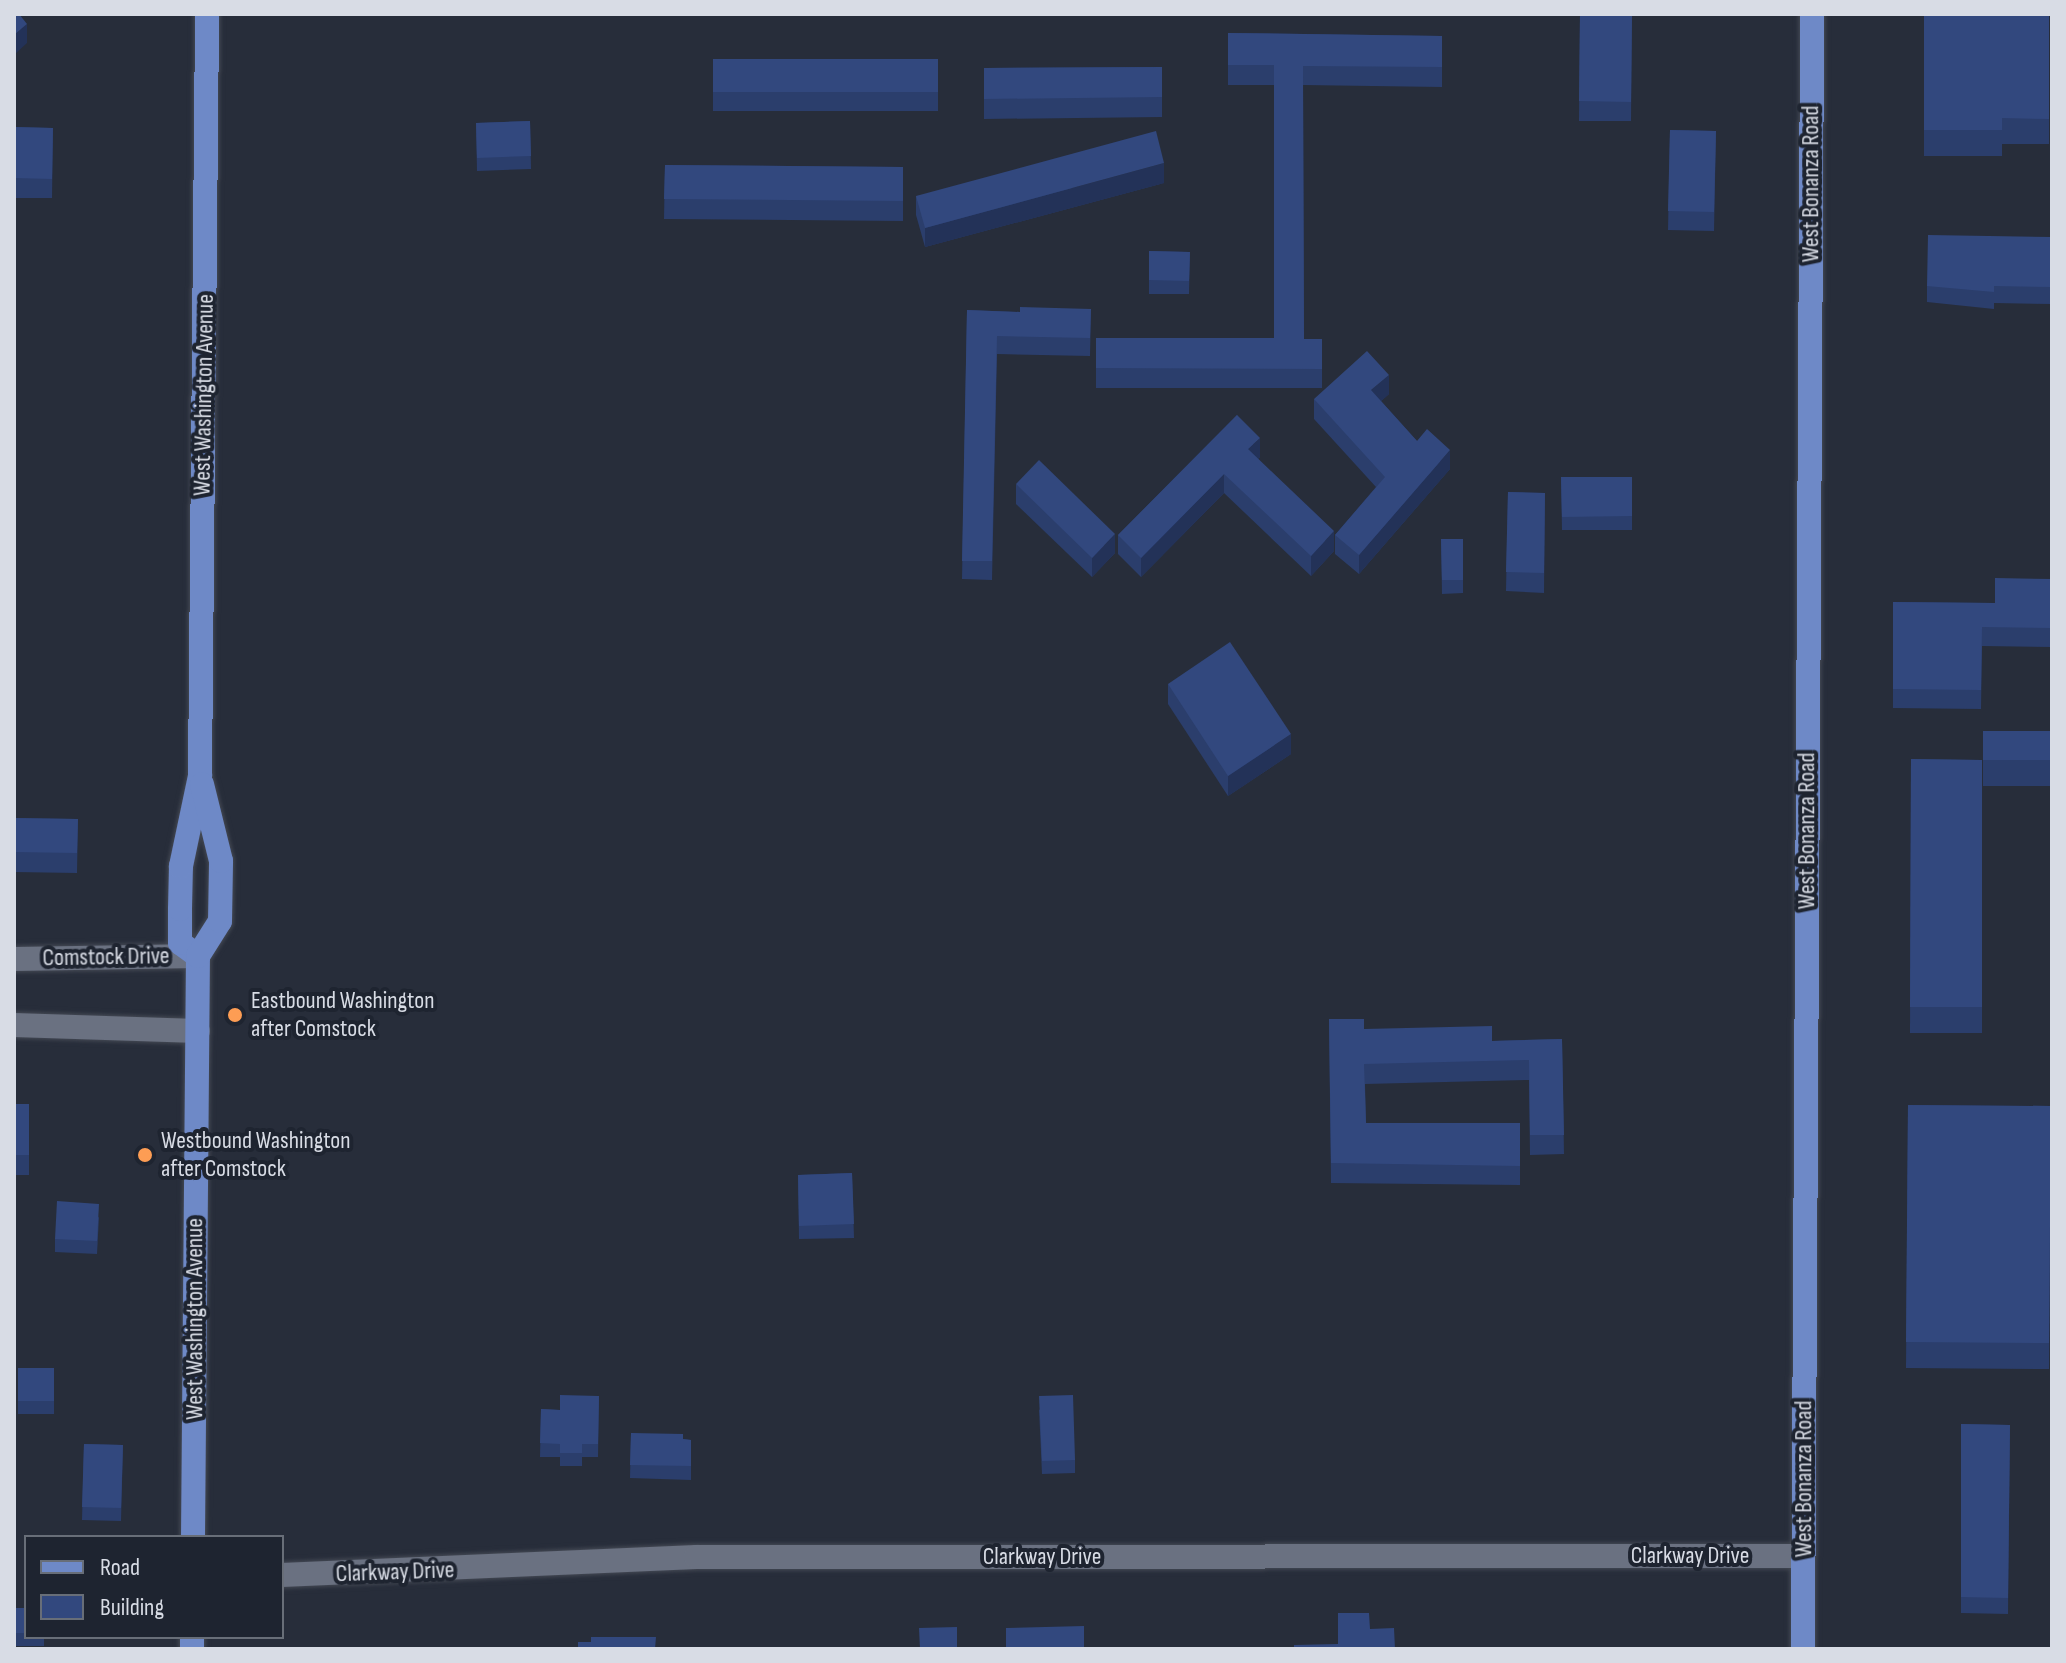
<!DOCTYPE html>
<style>
body{margin:0}
#map{position:relative;width:2066px;height:1663px;overflow:hidden;background:#272d3a;font-family:"Sofia Sans Condensed",sans-serif}
div>[style]{position:absolute}
.roads{filter:drop-shadow(0 0 2px #444954) drop-shadow(0 0 2px #444954)}
.minor>*{height:24px;margin:-12px;padding:0 12px;transform-origin:12px;border-radius:12px;background:#6a7181}
.major>*{height:24px;margin:-12px;padding:0 12px;transform-origin:12px;border-radius:12px;background:#6e89c7}
.wall>*{inset:0;background:#2b3e6c}
.shaded-wall>*{inset:0;background:#233258}
.building>*{inset:0;background:#32487e}
.dots>*{width:22px;height:22px;translate:-50% -50%;box-sizing:border-box;border:4px solid #1e2430;border-radius:50%}
span{translate:-50% -50%;white-space:nowrap;text-align:center;line-height:1.15;-webkit-text-stroke:8px #1e2430;paint-order:stroke}
.street-label{font-size:24px;color:#d8dce5}
.poi-label{font-size:24px;color:#d8dce5}
.left{translate:0 -50%;text-align:left}
.frame{position:absolute;inset:0;border:16px solid #d8dce5;pointer-events:none}
.legend{position:absolute;left:24px;top:1535px;width:260px;height:104px;box-sizing:border-box;background:#1e2430;border:2px solid #686e78;margin:0;padding:10px 14px;list-style:none;font-size:24px;color:#d8dce5}
.legend li{display:flex;align-items:center;gap:16px;height:40px}
.legend b{width:40px;border:2px solid #686e78}
</style>
<div id="map">
<div class="roads">
<div class="minor">
<i style="left:14px;top:959px;width:184px;rotate:-0.9deg"></i>
<i style="left:14px;top:1025px;width:184px;rotate:1.9deg"></i>
<i style="left:282px;top:1575px;width:414px;rotate:-2.5deg"></i>
<i style="left:696px;top:1557px;width:1107px;rotate:-0.05deg"></i>
</div>
<div class="major">
<i style="left:198px;top:956px;width:22px;rotate:-144deg"></i>
<i style="left:180px;top:943px;width:34px;rotate:-90deg"></i>
<i style="left:180px;top:909px;width:43px;rotate:-88.7deg"></i>
<i style="left:181px;top:866px;width:92px;rotate:-78.1deg"></i>
<i style="left:200px;top:776px;width:762px;rotate:-89.47deg"></i>
<i style="left:193px;top:1537px;width:581px;rotate:-89.51deg"></i>
<i style="left:198px;top:956px;width:41px;rotate:-57.8deg"></i>
<i style="left:220px;top:921px;width:60px;rotate:-89deg"></i>
<i style="left:221px;top:861px;width:79px;rotate:-103.9deg"></i>
<i style="left:192px;top:1649px;width:12px;rotate:-90deg"></i>
<i style="left:1803px;top:1649px;width:1635px;rotate:-89.68deg"></i>
</div>
</div>
<div class="wall">
<i style="clip-path:polygon(1580px 14px,1632px 14px,1631px 121px,1579px 121px)"></i>
<i style="clip-path:polygon(1924px 14px,2049px 14px,2049px 144px,2002px 144px,2002px 156px,1924px 156px)"></i>
<i style="clip-path:polygon(1228px 33px,1442px 36px,1442px 87px,1303px 85px,1304px 339px,1322px 339px,1322px 388px,1096px 388px,1096px 338px,1274px 338px,1274px 85px,1228px 85px)"></i>
<i style="clip-path:polygon(713px 59px,938px 59px,938px 111px,713px 111px)"></i>
<i style="clip-path:polygon(1162px 67px,1162px 117px,984px 119px,984px 68px)"></i>
<i style="clip-path:polygon(530px 121px,531px 169px,477px 171px,476px 123px)"></i>
<i style="clip-path:polygon(14px 127px,53px 128px,52px 198px,14px 198px)"></i>
<i style="clip-path:polygon(1670px 130px,1716px 131px,1714px 231px,1668px 230px)"></i>
<i style="clip-path:polygon(665px 165px,903px 167px,903px 221px,664px 219px)"></i>
<i style="clip-path:polygon(1164px 183px,925px 247px,916px 215px,916px 196px)"></i>
<i style="clip-path:polygon(2052px 237px,2052px 304px,1994px 303px,1994px 309px,1927px 302px,1927px 286px)"></i>
<i style="clip-path:polygon(1149px 251px,1190px 252px,1189px 294px,1149px 294px)"></i>
<i style="clip-path:polygon(1091px 309px,1090px 356px,997px 354px,992px 580px,962px 579px,967px 310px,1020px 312px)"></i>
<i style="clip-path:polygon(1389px 394px,1381px 401px,1417px 441px,1450px 469px,1359px 574px,1335px 554px,1335px 535px,1376px 487px,1314px 419px,1314px 399px)"></i>
<i style="clip-path:polygon(1237px 415px,1260px 457px,1258px 459px,1334px 551px,1311px 576px,1224px 493px,1141px 577px,1118px 554px,1118px 535px)"></i>
<i style="clip-path:polygon(1561px 477px,1632px 477px,1632px 530px,1562px 530px)"></i>
<i style="clip-path:polygon(1016px 484px,1115px 553px,1092px 577px,1016px 504px)"></i>
<i style="clip-path:polygon(1508px 492px,1545px 493px,1544px 593px,1506px 591px)"></i>
<i style="clip-path:polygon(1441px 539px,1463px 539px,1463px 593px,1442px 594px)"></i>
<i style="clip-path:polygon(2052px 579px,2052px 647px,1982px 646px,1981px 709px,1893px 708px,1893px 602px,1995px 603px)"></i>
<i style="clip-path:polygon(1168px 684px,1291px 754px,1228px 796px,1168px 704px)"></i>
<i style="clip-path:polygon(1983px 731px,2052px 731px,2052px 786px,1983px 786px)"></i>
<i style="clip-path:polygon(1911px 759px,1982px 760px,1982px 1033px,1910px 1033px)"></i>
<i style="clip-path:polygon(14px 802px,14px 818px,78px 819px,77px 873px,14px 872px)"></i>
<i style="clip-path:polygon(1329px 1019px,1364px 1029px,1492px 1041px,1562px 1039px,1564px 1154px,1530px 1155px,1529px 1080px,1365px 1084px,1366px 1123px,1520px 1123px,1520px 1185px,1331px 1183px)"></i>
<i style="clip-path:polygon(14px 1104px,29px 1104px,29px 1175px,14px 1175px)"></i>
<i style="clip-path:polygon(1908px 1105px,2051px 1106px,2049px 1369px,1906px 1368px)"></i>
<i style="clip-path:polygon(852px 1173px,854px 1238px,799px 1239px,798px 1175px)"></i>
<i style="clip-path:polygon(99px 1217px,97px 1254px,55px 1252px,55px 1239px)"></i>
<i style="clip-path:polygon(18px 1368px,54px 1368px,54px 1414px,18px 1414px)"></i>
<i style="clip-path:polygon(599px 1396px,598px 1457px,582px 1457px,582px 1466px,560px 1466px,560px 1457px,540px 1457px,541px 1409px,560px 1410px)"></i>
<i style="clip-path:polygon(1039px 1409px,1075px 1460px,1075px 1473px,1042px 1474px)"></i>
<i style="clip-path:polygon(1961px 1424px,2010px 1425px,2008px 1614px,1961px 1613px)"></i>
<i style="clip-path:polygon(631px 1433px,691px 1440px,691px 1480px,630px 1478px)"></i>
<i style="clip-path:polygon(84px 1444px,123px 1445px,121px 1521px,82px 1520px)"></i>
<i style="clip-path:polygon(14px 1608px,26px 1608px,26px 1637px,44px 1637px,44px 1646px,14px 1646px)"></i>
</div>
<div class="shaded-wall">
<i style="clip-path:polygon(27px 24px,27px 43px,14px 55px,14px 35px)"></i>
<i style="clip-path:polygon(1164px 163px,1164px 183px,925px 247px,925px 228px)"></i>
<i style="clip-path:polygon(1389px 375px,1389px 394px,1371px 410px,1371px 390px)"></i>
<i style="clip-path:polygon(1260px 438px,1260px 457px,1248px 469px,1248px 449px)"></i>
<i style="clip-path:polygon(1450px 450px,1450px 469px,1359px 574px,1359px 555px)"></i>
<i style="clip-path:polygon(1224px 474px,1224px 493px,1141px 577px,1141px 558px)"></i>
<i style="clip-path:polygon(1334px 531px,1334px 551px,1311px 576px,1311px 556px)"></i>
<i style="clip-path:polygon(1115px 534px,1115px 553px,1092px 577px,1092px 558px)"></i>
<i style="clip-path:polygon(1291px 734px,1291px 754px,1228px 796px,1228px 776px)"></i>
</div>
<div class="building">
<i style="clip-path:polygon(14px 14px,19px 14px,27px 24px,14px 35px)"></i>
<i style="clip-path:polygon(1580px 14px,1632px 14px,1631px 102px,1579px 101px)"></i>
<i style="clip-path:polygon(1924px 14px,2049px 14px,2049px 119px,2002px 118px,2002px 130px,1924px 130px)"></i>
<i style="clip-path:polygon(1228px 33px,1442px 36px,1442px 67px,1303px 66px,1304px 339px,1322px 339px,1322px 369px,1096px 368px,1096px 338px,1274px 338px,1274px 65px,1228px 65px)"></i>
<i style="clip-path:polygon(713px 59px,938px 59px,938px 92px,713px 92px)"></i>
<i style="clip-path:polygon(1162px 67px,1162px 97px,984px 99px,984px 68px)"></i>
<i style="clip-path:polygon(530px 121px,531px 156px,477px 158px,476px 123px)"></i>
<i style="clip-path:polygon(14px 127px,53px 128px,52px 179px,14px 178px)"></i>
<i style="clip-path:polygon(1670px 130px,1716px 131px,1714px 212px,1668px 211px)"></i>
<i style="clip-path:polygon(1156px 131px,1164px 163px,925px 228px,916px 196px)"></i>
<i style="clip-path:polygon(665px 165px,903px 167px,903px 201px,664px 199px)"></i>
<i style="clip-path:polygon(1928px 235px,2052px 237px,2052px 287px,1994px 286px,1994px 292px,1927px 286px)"></i>
<i style="clip-path:polygon(1149px 251px,1190px 252px,1189px 281px,1149px 280px)"></i>
<i style="clip-path:polygon(1020px 307px,1091px 309px,1090px 338px,997px 336px,992px 561px,962px 561px,967px 310px,1020px 312px)"></i>
<i style="clip-path:polygon(1367px 351px,1389px 375px,1371px 390px,1417px 441px,1427px 429px,1450px 450px,1359px 555px,1335px 535px,1385px 477px,1314px 399px)"></i>
<i style="clip-path:polygon(1237px 415px,1260px 438px,1248px 449px,1334px 531px,1311px 556px,1224px 474px,1141px 558px,1118px 535px)"></i>
<i style="clip-path:polygon(1039px 460px,1115px 534px,1092px 558px,1016px 484px)"></i>
<i style="clip-path:polygon(1561px 477px,1632px 477px,1632px 516px,1562px 517px)"></i>
<i style="clip-path:polygon(1508px 492px,1545px 493px,1544px 573px,1506px 572px)"></i>
<i style="clip-path:polygon(1441px 539px,1463px 539px,1463px 580px,1442px 580px)"></i>
<i style="clip-path:polygon(1995px 578px,2052px 579px,2052px 628px,1982px 627px,1981px 690px,1893px 689px,1893px 602px,1995px 603px)"></i>
<i style="clip-path:polygon(1230px 642px,1291px 734px,1228px 776px,1168px 684px)"></i>
<i style="clip-path:polygon(1983px 731px,2052px 731px,2052px 760px,1983px 760px)"></i>
<i style="clip-path:polygon(1911px 759px,1982px 760px,1982px 1007px,1910px 1007px)"></i>
<i style="clip-path:polygon(14px 818px,78px 819px,77px 853px,14px 852px)"></i>
<i style="clip-path:polygon(1329px 1019px,1364px 1019px,1364px 1029px,1492px 1026px,1492px 1041px,1562px 1039px,1564px 1135px,1530px 1135px,1529px 1060px,1364px 1064px,1366px 1123px,1520px 1123px,1520px 1166px,1331px 1163px)"></i>
<i style="clip-path:polygon(14px 1104px,29px 1104px,29px 1155px,14px 1155px)"></i>
<i style="clip-path:polygon(1908px 1105px,2051px 1106px,2049px 1343px,1906px 1342px)"></i>
<i style="clip-path:polygon(852px 1173px,854px 1224px,799px 1226px,798px 1175px)"></i>
<i style="clip-path:polygon(57px 1201px,99px 1204px,97px 1241px,55px 1239px)"></i>
<i style="clip-path:polygon(18px 1368px,54px 1368px,54px 1401px,18px 1401px)"></i>
<i style="clip-path:polygon(560px 1395px,599px 1396px,598px 1444px,582px 1444px,582px 1453px,560px 1453px,560px 1444px,540px 1443px,541px 1409px,560px 1410px)"></i>
<i style="clip-path:polygon(1073px 1395px,1075px 1460px,1042px 1461px,1039px 1396px)"></i>
<i style="clip-path:polygon(1961px 1424px,2010px 1425px,2008px 1598px,1961px 1597px)"></i>
<i style="clip-path:polygon(631px 1433px,683px 1434px,683px 1439px,691px 1440px,691px 1466px,630px 1465px)"></i>
<i style="clip-path:polygon(84px 1444px,123px 1445px,121px 1508px,82px 1507px)"></i>
<i style="clip-path:polygon(14px 1608px,26px 1608px,26px 1633px,14px 1633px)"></i>
<i style="clip-path:polygon(1338px 1613px,1369px 1613px,1370px 1629px,1394px 1628px,1395px 1649px,1294px 1649px,1294px 1645px,1338px 1644px)"></i>
<i style="clip-path:polygon(1084px 1626px,1084px 1649px,1006px 1649px,1006px 1628px)"></i>
<i style="clip-path:polygon(957px 1627px,957px 1649px,920px 1649px,919px 1628px)"></i>
<i style="clip-path:polygon(591px 1637px,656px 1637px,655px 1649px,578px 1649px,578px 1642px,591px 1642px)"></i>
</div>
<div class="dots">
<i style="left:235px;top:1015px;background:#fd9d54"></i>
<i style="left:145px;top:1155px;background:#fd9d54"></i>
</div>
<div class="street-label">
<span style="left:1811px;top:184px;rotate:-90deg">West Bonanza Road</span>
<span style="left:204px;top:395px;rotate:-89deg">West Washington Avenue</span>
<span style="left:1807px;top:831px;rotate:-90deg">West Bonanza Road</span>
<span style="left:106px;top:957px;rotate:-1deg">Comstock Drive</span>
<span style="left:195px;top:1319px;rotate:-90deg">West Washington Avenue</span>
<span style="left:1804px;top:1479px;rotate:-90deg">West Bonanza Road</span>
<span style="left:1690px;top:1556px">Clarkway Drive</span>
<span style="left:1042px;top:1557px">Clarkway Drive</span>
<span style="left:395px;top:1572px;rotate:-2deg">Clarkway Drive</span>
</div>
<div class="poi-label">
<span class="left" style="left:251px;top:1015px">Eastbound Washington<br>after Comstock</span>
<span class="left" style="left:161px;top:1155px">Westbound Washington<br>after Comstock</span>
</div>
<div class="frame"></div>
<ul class="legend">
<li><b style="height:10px;background:#6e89c7"></b>Road</li>
<li><b style="height:22px;background:#32487e"></b>Building</li>
</ul>
</div>
